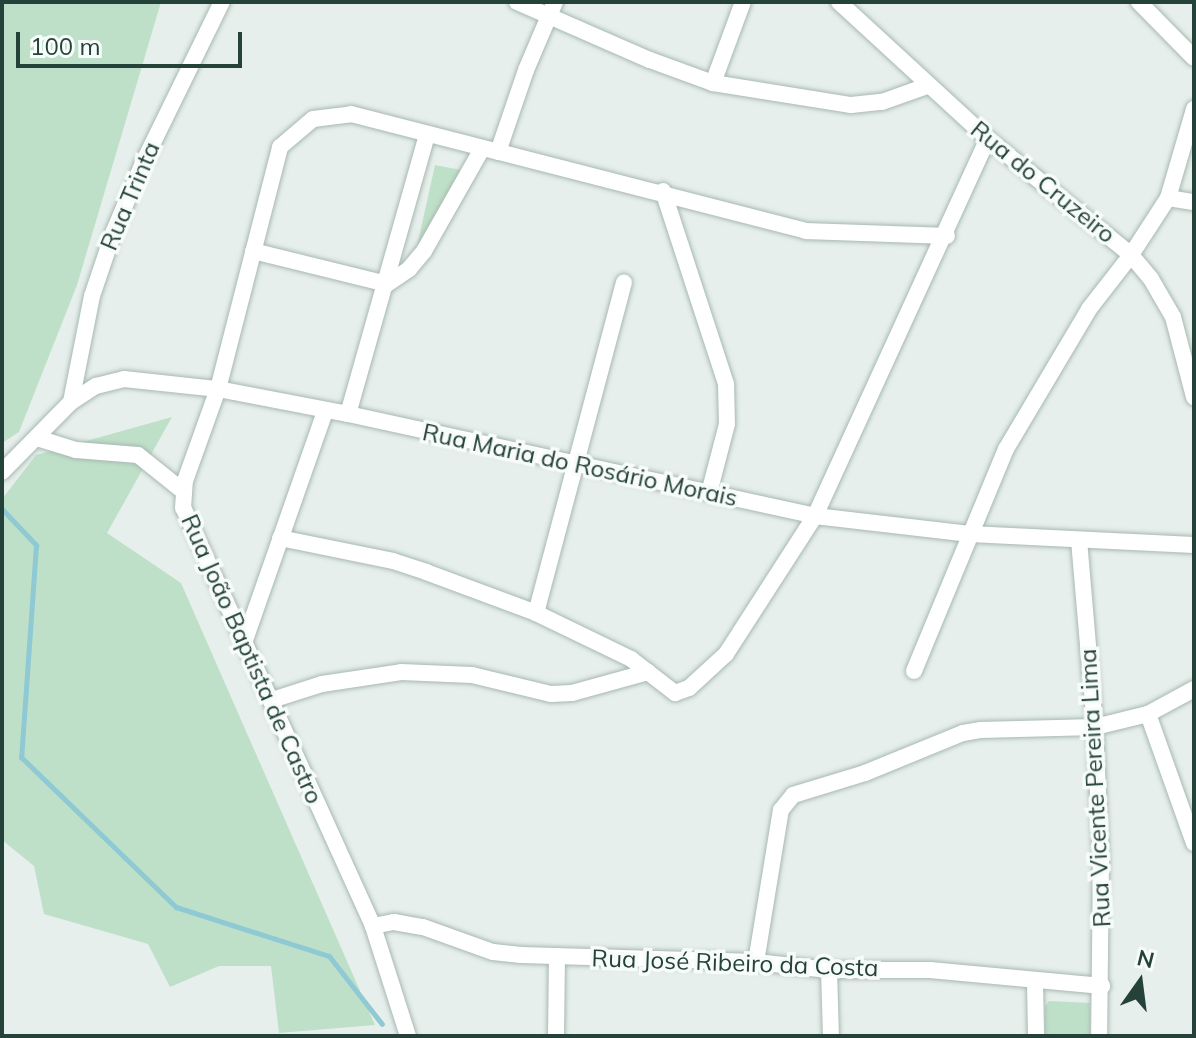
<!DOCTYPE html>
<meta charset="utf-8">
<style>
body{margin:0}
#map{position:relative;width:1196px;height:1038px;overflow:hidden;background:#e6efeb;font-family:Mulish,sans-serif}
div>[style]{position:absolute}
.green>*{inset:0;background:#bfe0c8}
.stream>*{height:5px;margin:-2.5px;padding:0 2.5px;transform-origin:2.5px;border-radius:2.5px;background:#8ec9d4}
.roads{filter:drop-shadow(0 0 2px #a8b8b2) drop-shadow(0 0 2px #a8b8b2)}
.street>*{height:16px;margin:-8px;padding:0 8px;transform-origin:8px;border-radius:8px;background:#fff}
span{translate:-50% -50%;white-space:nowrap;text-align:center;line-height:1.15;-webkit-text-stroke:7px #f7fbf9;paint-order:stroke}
.street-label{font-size:24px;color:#24423a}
.frame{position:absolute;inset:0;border:4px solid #24423a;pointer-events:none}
.north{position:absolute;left:1100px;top:942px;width:80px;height:80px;-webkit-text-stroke:6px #f7fbf9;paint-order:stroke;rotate:14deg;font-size:22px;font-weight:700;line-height:32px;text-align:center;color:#24423a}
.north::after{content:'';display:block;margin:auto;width:28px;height:36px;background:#24423a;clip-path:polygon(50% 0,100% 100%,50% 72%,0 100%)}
.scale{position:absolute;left:16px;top:32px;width:226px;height:36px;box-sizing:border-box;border:4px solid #24423a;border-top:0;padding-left:10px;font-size:24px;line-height:28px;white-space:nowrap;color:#24423a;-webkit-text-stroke:6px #f7fbf9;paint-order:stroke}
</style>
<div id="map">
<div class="green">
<i style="clip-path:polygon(2px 2px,161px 2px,77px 285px,19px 432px,2px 443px)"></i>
<i style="clip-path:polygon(435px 165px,466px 171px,412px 269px)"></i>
<i style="clip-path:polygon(172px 417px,107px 533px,181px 583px,375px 1025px,279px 1033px,271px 966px,219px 966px,170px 987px,148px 944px,44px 914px,34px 866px,2px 840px,2px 499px,36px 455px)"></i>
<i style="clip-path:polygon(1049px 1001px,1090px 1003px,1090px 1036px,1045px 1036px,1045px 1006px)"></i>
</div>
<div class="stream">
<i style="left:2px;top:509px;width:50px;rotate:46.6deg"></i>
<i style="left:36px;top:545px;width:213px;rotate:94deg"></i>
<i style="left:21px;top:757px;width:216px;rotate:44.1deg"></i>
<i style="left:176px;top:907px;width:161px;rotate:17.8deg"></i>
<i style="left:329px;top:956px;width:86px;rotate:52.1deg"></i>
</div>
<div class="roads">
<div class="street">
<i style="left:517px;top:2px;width:145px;rotate:23.6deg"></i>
<i style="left:650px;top:60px;width:67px;rotate:20.1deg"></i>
<i style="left:713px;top:83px;width:140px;rotate:9.1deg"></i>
<i style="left:851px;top:105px;width:31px;rotate:-6deg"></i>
<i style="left:882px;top:102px;width:48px;rotate:-19.6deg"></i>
<i style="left:839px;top:2px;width:202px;rotate:42.6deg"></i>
<i style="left:988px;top:139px;width:184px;rotate:39deg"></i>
<i style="left:1131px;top:255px;width:31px;rotate:50deg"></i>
<i style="left:1151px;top:279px;width:44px;rotate:59.9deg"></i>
<i style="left:1173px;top:317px;width:83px;rotate:75.3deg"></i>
<i style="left:1139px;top:2px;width:78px;rotate:45.5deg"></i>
<i style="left:713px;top:83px;width:86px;rotate:-69.7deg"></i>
<i style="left:498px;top:152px;width:87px;rotate:-71.1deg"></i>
<i style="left:526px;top:70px;width:74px;rotate:-66.9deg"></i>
<i style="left:663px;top:191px;width:203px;rotate:71.9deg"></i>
<i style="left:726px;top:384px;width:40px;rotate:88.6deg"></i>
<i style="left:727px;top:424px;width:71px;rotate:104.6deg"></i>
<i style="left:1168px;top:198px;width:26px;rotate:9deg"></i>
<i style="left:253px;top:251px;width:138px;rotate:13.8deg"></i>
<i style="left:387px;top:284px;width:27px;rotate:-34deg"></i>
<i style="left:409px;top:269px;width:23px;rotate:-50deg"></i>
<i style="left:424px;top:251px;width:117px;rotate:-60.4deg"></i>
<i style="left:71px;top:402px;width:108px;rotate:-78.8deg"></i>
<i style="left:92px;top:296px;width:69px;rotate:-71.3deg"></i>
<i style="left:114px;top:231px;width:74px;rotate:-66.9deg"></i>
<i style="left:143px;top:163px;width:179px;rotate:-63.9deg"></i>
<i style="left:348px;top:414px;width:290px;rotate:-74.2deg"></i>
<i style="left:37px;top:438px;width:41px;rotate:17.1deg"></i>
<i style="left:76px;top:450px;width:62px;rotate:4.6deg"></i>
<i style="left:138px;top:455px;width:58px;rotate:38.7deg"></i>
<i style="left:2px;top:472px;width:98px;rotate:-45.4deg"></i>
<i style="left:71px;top:402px;width:30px;rotate:-33deg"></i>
<i style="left:96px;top:386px;width:29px;rotate:-14deg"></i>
<i style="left:124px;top:379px;width:95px;rotate:6.1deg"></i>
<i style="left:218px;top:389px;width:132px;rotate:10.9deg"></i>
<i style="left:348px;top:414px;width:478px;rotate:12.3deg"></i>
<i style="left:815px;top:516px;width:156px;rotate:6.6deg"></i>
<i style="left:970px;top:534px;width:224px;rotate:2.8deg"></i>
<i style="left:280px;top:538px;width:115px;rotate:11.5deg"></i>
<i style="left:393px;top:561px;width:35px;rotate:18deg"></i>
<i style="left:426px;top:572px;width:117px;rotate:20.4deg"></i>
<i style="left:536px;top:613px;width:106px;rotate:25.8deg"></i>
<i style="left:631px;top:659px;width:56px;rotate:37.7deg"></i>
<i style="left:675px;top:693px;width:15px;rotate:-20deg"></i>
<i style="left:689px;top:688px;width:50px;rotate:-42.6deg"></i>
<i style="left:726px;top:654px;width:164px;rotate:-57.2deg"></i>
<i style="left:815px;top:516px;width:415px;rotate:-65.4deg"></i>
<i style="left:1079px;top:540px;width:188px;rotate:85.1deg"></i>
<i style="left:1095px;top:727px;width:131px;rotate:87.4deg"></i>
<i style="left:1101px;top:858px;width:178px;rotate:90.6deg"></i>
<i style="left:536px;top:613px;width:342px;rotate:-75.1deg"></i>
<i style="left:245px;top:640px;width:243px;rotate:-70.7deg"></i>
<i style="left:914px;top:671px;width:240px;rotate:-67.5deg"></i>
<i style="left:1006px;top:449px;width:163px;rotate:-59.3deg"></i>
<i style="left:1089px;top:309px;width:68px;rotate:-52.1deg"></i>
<i style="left:1131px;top:255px;width:68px;rotate:-57deg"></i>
<i style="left:1168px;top:198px;width:93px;rotate:-73.7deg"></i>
<i style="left:272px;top:700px;width:52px;rotate:-17.7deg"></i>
<i style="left:322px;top:684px;width:80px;rotate:-8.6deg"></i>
<i style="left:401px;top:672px;width:71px;rotate:2.4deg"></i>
<i style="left:472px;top:675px;width:81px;rotate:13.5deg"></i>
<i style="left:551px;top:694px;width:21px;rotate:-3deg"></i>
<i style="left:572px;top:693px;width:79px;rotate:-15.4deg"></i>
<i style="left:1148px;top:714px;width:137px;rotate:70.4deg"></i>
<i style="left:373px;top:926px;width:21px;rotate:-11deg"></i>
<i style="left:394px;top:922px;width:29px;rotate:10deg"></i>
<i style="left:423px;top:927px;width:74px;rotate:19.7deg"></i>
<i style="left:493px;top:952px;width:28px;rotate:6deg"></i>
<i style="left:521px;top:955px;width:235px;rotate:1.7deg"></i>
<i style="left:756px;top:962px;width:73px;rotate:6.3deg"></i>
<i style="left:829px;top:970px;width:101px"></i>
<i style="left:930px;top:970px;width:173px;rotate:5.3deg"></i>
<i style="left:756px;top:962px;width:154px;rotate:-80.7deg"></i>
<i style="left:781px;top:810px;width:19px;rotate:-51deg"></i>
<i style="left:793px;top:795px;width:75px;rotate:-17deg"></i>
<i style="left:865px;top:773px;width:106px;rotate:-22.2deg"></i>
<i style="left:963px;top:733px;width:17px;rotate:-10deg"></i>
<i style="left:980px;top:730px;width:115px;rotate:-1.5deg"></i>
<i style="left:1095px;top:727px;width:55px;rotate:-13.8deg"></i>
<i style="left:1148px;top:714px;width:52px;rotate:-28.5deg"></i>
<i style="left:829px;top:970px;width:66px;rotate:88.3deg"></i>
<i style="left:1035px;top:982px;width:54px;rotate:88.9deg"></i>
<i style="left:408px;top:1036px;width:115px;rotate:-107.7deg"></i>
<i style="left:373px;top:926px;width:459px;rotate:-114.4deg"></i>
<i style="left:183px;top:508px;width:27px;rotate:-86deg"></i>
<i style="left:185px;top:481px;width:98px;rotate:-70.3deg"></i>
<i style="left:218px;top:389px;width:250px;rotate:-75.6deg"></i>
<i style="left:280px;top:147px;width:43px;rotate:-40.3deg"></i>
<i style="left:313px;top:119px;width:38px;rotate:-7deg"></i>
<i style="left:351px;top:114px;width:470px;rotate:14.4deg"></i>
<i style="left:806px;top:231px;width:141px;rotate:2deg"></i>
<i style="left:556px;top:1036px;width:80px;rotate:-89.3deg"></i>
</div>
</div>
<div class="street-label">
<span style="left:1043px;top:182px;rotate:39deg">Rua do Cruzeiro</span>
<span style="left:130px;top:196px;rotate:-67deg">Rua Trinta</span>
<span style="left:580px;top:465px;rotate:12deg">Rua Maria do Rosário Morais</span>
<span style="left:252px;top:659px;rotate:66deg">Rua João Baptista de Castro</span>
<span style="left:1095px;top:788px;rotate:-93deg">Rua Vicente Pereira Lima</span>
<span style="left:735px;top:963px;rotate:2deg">Rua José Ribeiro da Costa</span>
</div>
<div class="frame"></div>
<div class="north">N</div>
<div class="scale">100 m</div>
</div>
